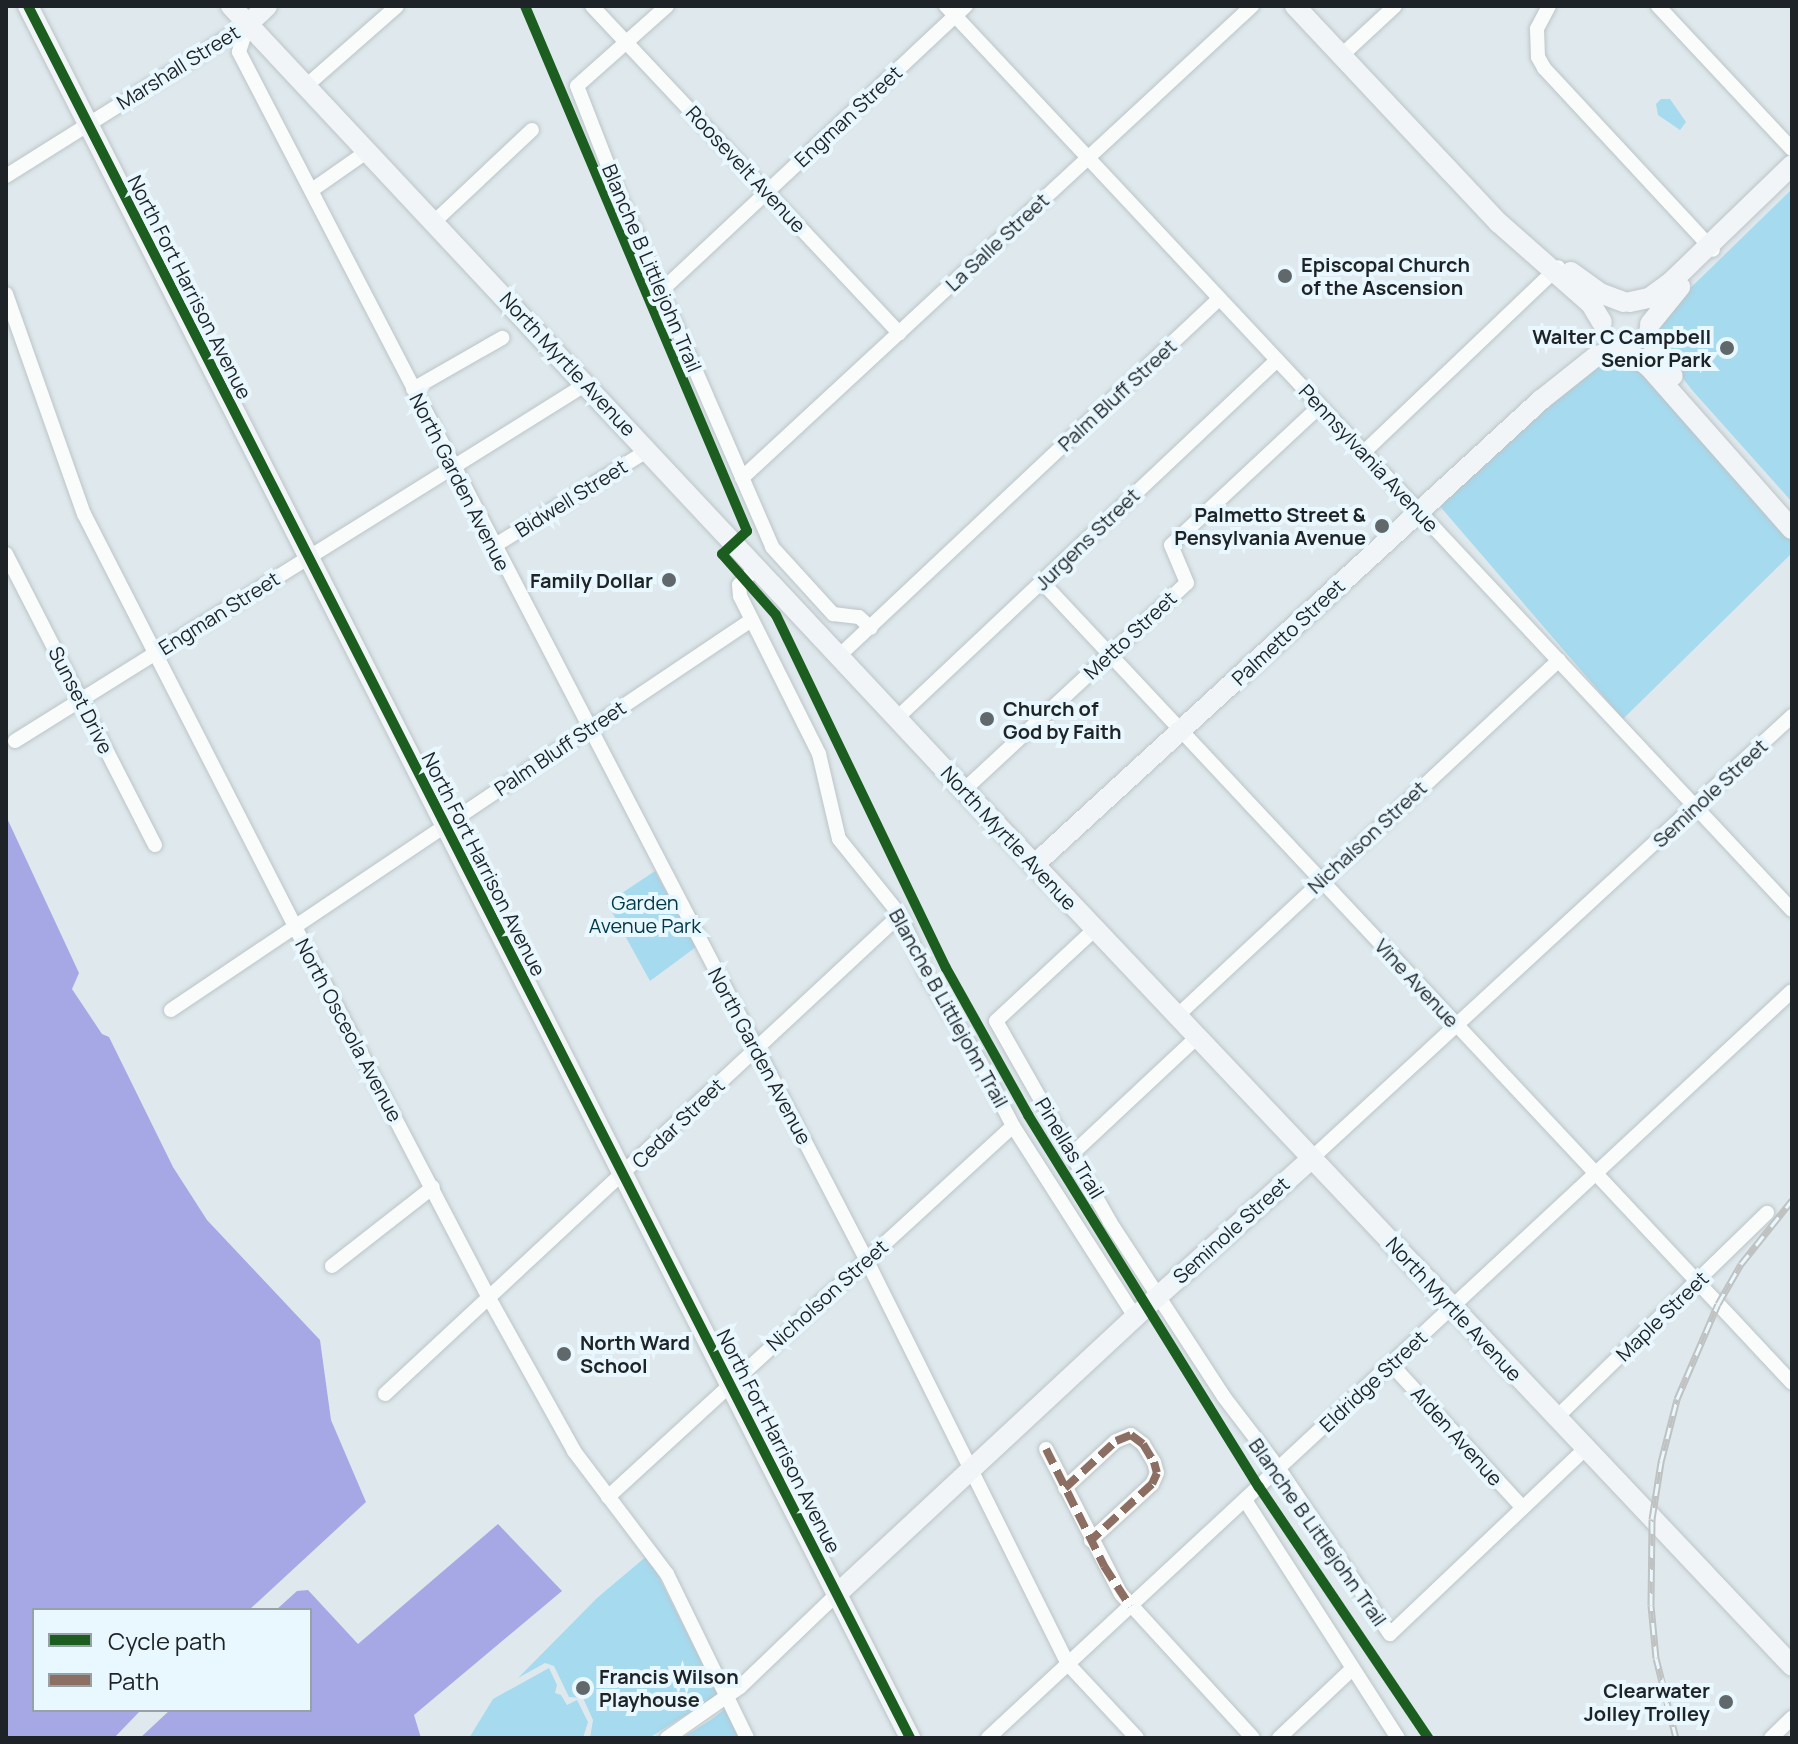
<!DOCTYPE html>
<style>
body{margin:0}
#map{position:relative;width:1798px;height:1744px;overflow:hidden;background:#dfe9ed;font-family:Manrope,sans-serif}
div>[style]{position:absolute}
.green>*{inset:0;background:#a6daef}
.water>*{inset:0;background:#a6a8e5}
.roads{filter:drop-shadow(0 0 2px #bcc4c7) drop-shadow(0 0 2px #bcc4c7)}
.street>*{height:14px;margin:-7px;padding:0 7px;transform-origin:7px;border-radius:7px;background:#fafcfc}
.secondary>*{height:20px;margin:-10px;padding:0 10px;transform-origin:10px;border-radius:10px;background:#f2f5f8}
.rail>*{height:7px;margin-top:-3.5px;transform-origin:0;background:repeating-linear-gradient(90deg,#e9f7fe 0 12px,#c0c2c2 0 24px);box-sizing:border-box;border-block:2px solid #c0c2c2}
.quiet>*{height:8px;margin-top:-4px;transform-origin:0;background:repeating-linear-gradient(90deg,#8d6e63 0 16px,transparent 0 24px)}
.cycleway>*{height:10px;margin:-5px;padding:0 5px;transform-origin:5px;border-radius:5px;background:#1b5e20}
.dots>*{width:22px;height:22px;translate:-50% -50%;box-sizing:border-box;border:4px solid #e9f7fe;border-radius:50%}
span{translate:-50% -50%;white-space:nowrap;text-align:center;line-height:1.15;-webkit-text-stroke:8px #e9f7fe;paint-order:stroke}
.street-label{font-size:20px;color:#1d2326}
.poi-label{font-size:20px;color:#1d2326;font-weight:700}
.left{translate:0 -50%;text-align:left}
.right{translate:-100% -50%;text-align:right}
.park-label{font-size:20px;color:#00384a}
.frame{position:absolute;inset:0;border:8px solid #1d2326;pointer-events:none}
.legend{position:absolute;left:32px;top:1608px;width:280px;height:104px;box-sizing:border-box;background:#e9f7fe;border:2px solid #97a2a8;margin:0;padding:10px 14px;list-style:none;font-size:24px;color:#1d2326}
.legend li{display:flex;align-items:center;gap:16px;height:40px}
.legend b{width:40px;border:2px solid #97a2a8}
</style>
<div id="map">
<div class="green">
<i style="clip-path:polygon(1661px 99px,1670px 99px,1686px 122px,1680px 130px,1658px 115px,1656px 104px)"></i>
<i style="clip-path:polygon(1792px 189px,1792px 502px,1692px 390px,1664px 353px,1658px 330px,1674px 304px)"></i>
<i style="clip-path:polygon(1617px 356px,1639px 366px,1792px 539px,1792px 553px,1623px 719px,1438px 504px,1546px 405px,1594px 366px)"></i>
<i style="clip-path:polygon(655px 871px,696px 947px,650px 981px,607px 903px)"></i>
<i style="clip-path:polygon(648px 1555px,718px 1695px,649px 1738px,590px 1738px,593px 1720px,583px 1698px,569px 1697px,554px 1666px,545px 1663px,518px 1678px,597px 1598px)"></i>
<i style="clip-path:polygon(549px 1668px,557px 1685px,555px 1693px,561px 1695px,567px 1705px,577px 1700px,588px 1722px,583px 1738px,469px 1738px,493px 1699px)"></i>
<i style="clip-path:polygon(725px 1709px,739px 1738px,682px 1738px,709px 1721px)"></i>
</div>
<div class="water">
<i style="clip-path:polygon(6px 816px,79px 973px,72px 989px,102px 1034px,109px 1037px,173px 1167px,207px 1220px,320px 1340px,331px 1420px,366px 1502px,249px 1610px,34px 1610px,34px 1710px,141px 1710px,114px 1738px,6px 1738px)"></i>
<i style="clip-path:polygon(498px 1524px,562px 1591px,414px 1715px,421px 1738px,140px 1738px,170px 1710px,310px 1710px,310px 1610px,276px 1610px,297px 1591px,308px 1590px,358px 1644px)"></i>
</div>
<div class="roads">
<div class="street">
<i style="left:592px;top:6px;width:449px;rotate:46.8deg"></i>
<i style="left:667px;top:6px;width:120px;rotate:138.4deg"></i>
<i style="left:577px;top:86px;width:121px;rotate:68.7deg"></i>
<i style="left:621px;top:199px;width:379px;rotate:66.5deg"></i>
<i style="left:772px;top:547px;width:91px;rotate:47.7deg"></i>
<i style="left:833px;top:614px;width:26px;rotate:7deg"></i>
<i style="left:859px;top:617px;width:16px;rotate:43deg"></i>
<i style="left:946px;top:6px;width:1238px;rotate:46.9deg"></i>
<i style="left:1549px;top:6px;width:26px;rotate:118deg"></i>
<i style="left:1537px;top:29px;width:28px;rotate:88deg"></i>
<i style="left:1538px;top:57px;width:13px;rotate:61deg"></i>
<i style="left:1544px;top:68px;width:248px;rotate:47.1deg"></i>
<i style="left:1658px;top:6px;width:196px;rotate:46.9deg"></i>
<i style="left:248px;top:24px;width:29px;rotate:108deg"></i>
<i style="left:239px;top:52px;width:1360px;rotate:62.55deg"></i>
<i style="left:866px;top:1259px;width:453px;rotate:63.5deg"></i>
<i style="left:1068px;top:1664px;width:101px;rotate:47deg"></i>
<i style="left:1342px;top:55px;width:72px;rotate:-42.8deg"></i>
<i style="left:306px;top:86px;width:121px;rotate:-41.3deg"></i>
<i style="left:6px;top:176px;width:286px;rotate:-32.1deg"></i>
<i style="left:312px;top:190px;width:68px;rotate:-34.9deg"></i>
<i style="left:435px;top:221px;width:133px;rotate:-43.2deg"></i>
<i style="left:660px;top:292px;width:419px;rotate:-43.1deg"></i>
<i style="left:6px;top:294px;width:233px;rotate:70.5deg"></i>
<i style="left:84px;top:514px;width:464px;rotate:62.9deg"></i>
<i style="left:295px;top:927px;width:419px;rotate:62.4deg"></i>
<i style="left:489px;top:1298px;width:175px;rotate:60.9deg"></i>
<i style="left:574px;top:1451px;width:154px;rotate:52.9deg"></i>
<i style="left:667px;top:1574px;width:182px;rotate:64deg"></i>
<i style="left:413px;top:389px;width:103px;rotate:-29.8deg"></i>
<i style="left:1364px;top:452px;width:268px;rotate:-43.6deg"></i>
<i style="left:742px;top:478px;width:695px;rotate:-42.78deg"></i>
<i style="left:494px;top:546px;width:181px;rotate:-31.9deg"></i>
<i style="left:6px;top:554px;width:327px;rotate:62.9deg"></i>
<i style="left:757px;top:567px;width:25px;rotate:135deg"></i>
<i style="left:739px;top:585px;width:11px;rotate:85deg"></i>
<i style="left:740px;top:596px;width:177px;rotate:63.4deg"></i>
<i style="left:819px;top:754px;width:87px;rotate:76.8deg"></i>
<i style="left:839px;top:839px;width:97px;rotate:51.2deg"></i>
<i style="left:900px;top:915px;width:64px;rotate:65.9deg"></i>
<i style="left:926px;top:973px;width:104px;rotate:58.8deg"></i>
<i style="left:980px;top:1062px;width:72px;rotate:62.7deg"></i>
<i style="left:1013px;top:1126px;width:227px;rotate:57.4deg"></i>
<i style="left:1042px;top:582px;width:1097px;rotate:46.88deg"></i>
<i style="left:840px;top:655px;width:520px;rotate:-43.21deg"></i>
<i style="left:897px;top:718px;width:522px;rotate:-43.29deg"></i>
<i style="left:15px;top:741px;width:673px;rotate:-32.01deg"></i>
<i style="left:964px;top:790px;width:304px;rotate:-42.9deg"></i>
<i style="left:1187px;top:583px;width:41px;rotate:-112.8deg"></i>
<i style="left:1171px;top:545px;width:204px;rotate:-43deg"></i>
<i style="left:1095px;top:929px;width:135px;rotate:137.1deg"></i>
<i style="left:996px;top:1021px;width:231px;rotate:60.4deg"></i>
<i style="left:1110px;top:1222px;width:209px;rotate:56.9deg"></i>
<i style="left:1224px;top:1397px;width:91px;rotate:52.6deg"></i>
<i style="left:1279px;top:1469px;width:199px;rotate:56.1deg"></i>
<i style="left:1390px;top:1634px;width:270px;rotate:-43.5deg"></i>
<i style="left:171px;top:1010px;width:698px;rotate:-33.9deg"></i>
<i style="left:1177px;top:1016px;width:522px;rotate:-42.98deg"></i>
<i style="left:1071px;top:1155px;width:173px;rotate:-43.1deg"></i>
<i style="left:1312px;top:1158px;width:653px;rotate:-42.64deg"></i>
<i style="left:332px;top:1266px;width:128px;rotate:-38deg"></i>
<i style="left:1391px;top:1364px;width:195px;rotate:47.5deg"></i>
<i style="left:385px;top:1394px;width:703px;rotate:-42.93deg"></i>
<i style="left:1557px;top:1417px;width:293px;rotate:-44.2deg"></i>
<i style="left:1046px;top:1449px;width:163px;rotate:62.7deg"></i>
<i style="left:1121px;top:1594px;width:195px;rotate:47.5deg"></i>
<i style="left:1065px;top:1488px;width:69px;rotate:-42.7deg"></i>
<i style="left:1116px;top:1441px;width:16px;rotate:-22deg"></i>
<i style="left:1131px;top:1435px;width:15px;rotate:37deg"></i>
<i style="left:1143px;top:1444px;width:21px;rotate:59deg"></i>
<i style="left:1154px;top:1462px;width:11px;rotate:75deg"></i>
<i style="left:1157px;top:1473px;width:12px;rotate:114deg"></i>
<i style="left:1152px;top:1484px;width:83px;rotate:137.4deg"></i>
<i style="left:608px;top:1497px;width:549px;rotate:-42.49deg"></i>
<i style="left:1245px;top:1500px;width:283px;rotate:57.3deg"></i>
<i style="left:667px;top:1738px;width:89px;rotate:-34.9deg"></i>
<i style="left:740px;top:1687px;width:134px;rotate:-43.8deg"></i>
<i style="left:988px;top:1738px;width:1097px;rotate:-42.9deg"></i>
<i style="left:1279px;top:1738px;width:100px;rotate:-43.4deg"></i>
<i style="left:1771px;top:1738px;width:29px;rotate:-44deg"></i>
</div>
<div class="secondary">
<i style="left:28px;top:6px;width:1944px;rotate:63.01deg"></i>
<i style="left:231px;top:6px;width:1073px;rotate:46.93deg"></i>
<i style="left:964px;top:790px;width:1205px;rotate:46.61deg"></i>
<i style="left:1295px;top:6px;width:298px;rotate:46.8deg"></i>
<i style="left:1499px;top:223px;width:123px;rotate:41.4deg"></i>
<i style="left:1591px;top:304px;width:21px;rotate:59deg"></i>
<i style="left:248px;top:24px;width:26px;rotate:-43deg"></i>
<i style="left:1571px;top:272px;width:36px;rotate:36deg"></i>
<i style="left:1600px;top:293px;width:25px;rotate:21deg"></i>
<i style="left:1630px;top:302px;width:19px;rotate:-12deg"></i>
<i style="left:1649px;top:298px;width:27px;rotate:-36deg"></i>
<i style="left:1671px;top:282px;width:168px;rotate:-44deg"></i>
<i style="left:1650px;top:324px;width:48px;rotate:-51deg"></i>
<i style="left:1649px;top:331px;width:25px;rotate:72deg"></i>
<i style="left:1657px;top:355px;width:26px;rotate:53deg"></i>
<i style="left:1626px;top:350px;width:29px;rotate:36deg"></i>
<i style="left:1649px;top:367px;width:216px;rotate:48.6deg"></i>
<i style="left:1034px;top:865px;width:688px;rotate:-42.53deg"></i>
<i style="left:1541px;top:400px;width:69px;rotate:-38.5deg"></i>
<i style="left:1595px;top:357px;width:25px;rotate:-21deg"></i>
<i style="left:837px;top:1594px;width:407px;rotate:-42.9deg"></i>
<i style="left:1135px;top:1317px;width:238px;rotate:-41.9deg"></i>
</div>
</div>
<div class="rail">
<i style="left:1676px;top:1738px;width:82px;rotate:-104deg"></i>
<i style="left:1656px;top:1658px;width:53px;rotate:-95.4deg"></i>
<i style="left:1651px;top:1605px;width:86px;rotate:-89.3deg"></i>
<i style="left:1652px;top:1519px;width:58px;rotate:-81deg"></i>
<i style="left:1661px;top:1462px;width:65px;rotate:-75.7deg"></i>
<i style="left:1677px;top:1399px;width:103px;rotate:-66.7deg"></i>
<i style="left:1718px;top:1304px;width:46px;rotate:-60.1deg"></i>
<i style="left:1741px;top:1264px;width:82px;rotate:-51.4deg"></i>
</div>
<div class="quiet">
<i style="left:1046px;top:1449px;width:131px;rotate:63.6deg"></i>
<i style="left:1104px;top:1566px;width:48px;rotate:57deg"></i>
<i style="left:1065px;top:1488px;width:69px;rotate:-42.7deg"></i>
<i style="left:1116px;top:1441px;width:16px;rotate:-22deg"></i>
<i style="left:1131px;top:1435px;width:15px;rotate:37deg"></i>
<i style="left:1143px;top:1444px;width:21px;rotate:59deg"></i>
<i style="left:1154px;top:1462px;width:11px;rotate:75deg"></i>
<i style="left:1157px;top:1473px;width:12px;rotate:114deg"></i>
<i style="left:1152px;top:1484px;width:83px;rotate:137.4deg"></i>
</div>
<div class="cycleway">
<i style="left:28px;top:6px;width:1944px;rotate:63.01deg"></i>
<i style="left:525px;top:6px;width:570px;rotate:67.08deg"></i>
<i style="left:747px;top:531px;width:34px;rotate:137deg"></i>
<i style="left:722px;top:554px;width:81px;rotate:48.5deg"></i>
<i style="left:776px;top:615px;width:392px;rotate:64.3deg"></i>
<i style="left:946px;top:968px;width:168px;rotate:60.8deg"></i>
<i style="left:1028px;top:1115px;width:438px;rotate:58.2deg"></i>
<i style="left:1259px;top:1487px;width:303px;rotate:56deg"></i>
</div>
<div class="dots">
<i style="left:1285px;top:276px;background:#61686c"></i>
<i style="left:1727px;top:348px;background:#61686c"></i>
<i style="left:1382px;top:526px;background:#61686c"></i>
<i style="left:669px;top:580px;background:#61686c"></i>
<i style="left:987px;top:719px;background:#61686c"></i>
<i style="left:564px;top:1354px;background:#61686c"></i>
<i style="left:583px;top:1688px;background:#61686c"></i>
<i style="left:1726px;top:1702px;background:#61686c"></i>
</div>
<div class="street-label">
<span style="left:178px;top:67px;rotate:-32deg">Marshall Street</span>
<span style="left:848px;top:116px;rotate:-43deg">Engman Street</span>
<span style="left:746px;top:169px;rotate:47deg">Roosevelt Avenue</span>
<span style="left:997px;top:242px;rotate:-43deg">La Salle Street</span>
<span style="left:652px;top:268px;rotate:67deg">Blanche B Littlejohn Trail</span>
<span style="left:190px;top:287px;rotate:63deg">North Fort Harrison Avenue</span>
<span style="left:568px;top:364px;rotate:47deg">North Myrtle Avenue</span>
<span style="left:1117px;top:395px;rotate:-43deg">Palm Bluff Street</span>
<span style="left:1369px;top:458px;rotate:47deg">Pennsylvania Avenue</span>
<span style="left:460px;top:482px;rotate:63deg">North Garden Avenue</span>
<span style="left:571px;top:498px;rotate:-32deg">Bidwell Street</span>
<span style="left:1087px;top:539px;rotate:-44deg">Jurgens Street</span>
<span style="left:219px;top:613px;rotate:-32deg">Engman Street</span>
<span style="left:1288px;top:632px;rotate:-43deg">Palmetto Street</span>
<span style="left:1130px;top:635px;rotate:-43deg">Metto Street</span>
<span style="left:81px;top:700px;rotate:63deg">Sunset Drive</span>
<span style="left:560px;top:748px;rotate:-34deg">Palm Bluff Street</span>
<span style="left:1710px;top:793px;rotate:-43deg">Seminole Street</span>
<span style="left:1367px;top:837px;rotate:-43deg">Nichalson Street</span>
<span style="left:1009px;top:838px;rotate:47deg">North Myrtle Avenue</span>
<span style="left:484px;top:864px;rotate:63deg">North Fort Harrison Avenue</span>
<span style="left:1417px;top:983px;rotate:47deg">Vine Avenue</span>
<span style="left:949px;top:1008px;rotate:61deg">Blanche B Littlejohn Trail</span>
<span style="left:349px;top:1030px;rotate:62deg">North Osceola Avenue</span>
<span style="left:760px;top:1056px;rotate:62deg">North Garden Avenue</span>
<span style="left:678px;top:1123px;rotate:-44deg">Cedar Street</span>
<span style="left:1070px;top:1148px;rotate:59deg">Pinellas Trail</span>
<span style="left:1231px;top:1230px;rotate:-42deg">Seminole Street</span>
<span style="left:827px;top:1295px;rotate:-42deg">Nicholson Street</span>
<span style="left:1454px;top:1309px;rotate:47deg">North Myrtle Avenue</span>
<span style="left:1662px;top:1316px;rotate:-44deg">Maple Street</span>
<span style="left:1373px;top:1381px;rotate:-43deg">Eldridge Street</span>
<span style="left:1457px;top:1436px;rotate:48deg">Alden Avenue</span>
<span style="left:779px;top:1441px;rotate:63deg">North Fort Harrison Avenue</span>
<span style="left:1318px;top:1532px;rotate:55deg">Blanche B Littlejohn Trail</span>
</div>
<div class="poi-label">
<span class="left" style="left:1301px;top:276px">Episcopal Church<br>of the Ascension</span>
<span class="right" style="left:1711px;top:348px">Walter C Campbell<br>Senior Park</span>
<span class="right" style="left:1366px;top:526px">Palmetto Street &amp;<br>Pensylvania Avenue</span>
<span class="right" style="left:653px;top:580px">Family Dollar</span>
<span class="left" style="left:1003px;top:720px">Church of<br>God by Faith</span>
<span class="left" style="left:580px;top:1354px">North Ward<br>School</span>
<span class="left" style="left:599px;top:1688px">Francis Wilson<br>Playhouse</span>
<span class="right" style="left:1710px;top:1702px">Clearwater<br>Jolley Trolley</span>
</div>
<div class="park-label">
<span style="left:645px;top:914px">Garden<br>Avenue Park</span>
</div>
<div class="frame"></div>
<ul class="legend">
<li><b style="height:10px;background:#1b5e20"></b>Cycle path</li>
<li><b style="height:10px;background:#8d6e63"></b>Path</li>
</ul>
</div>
